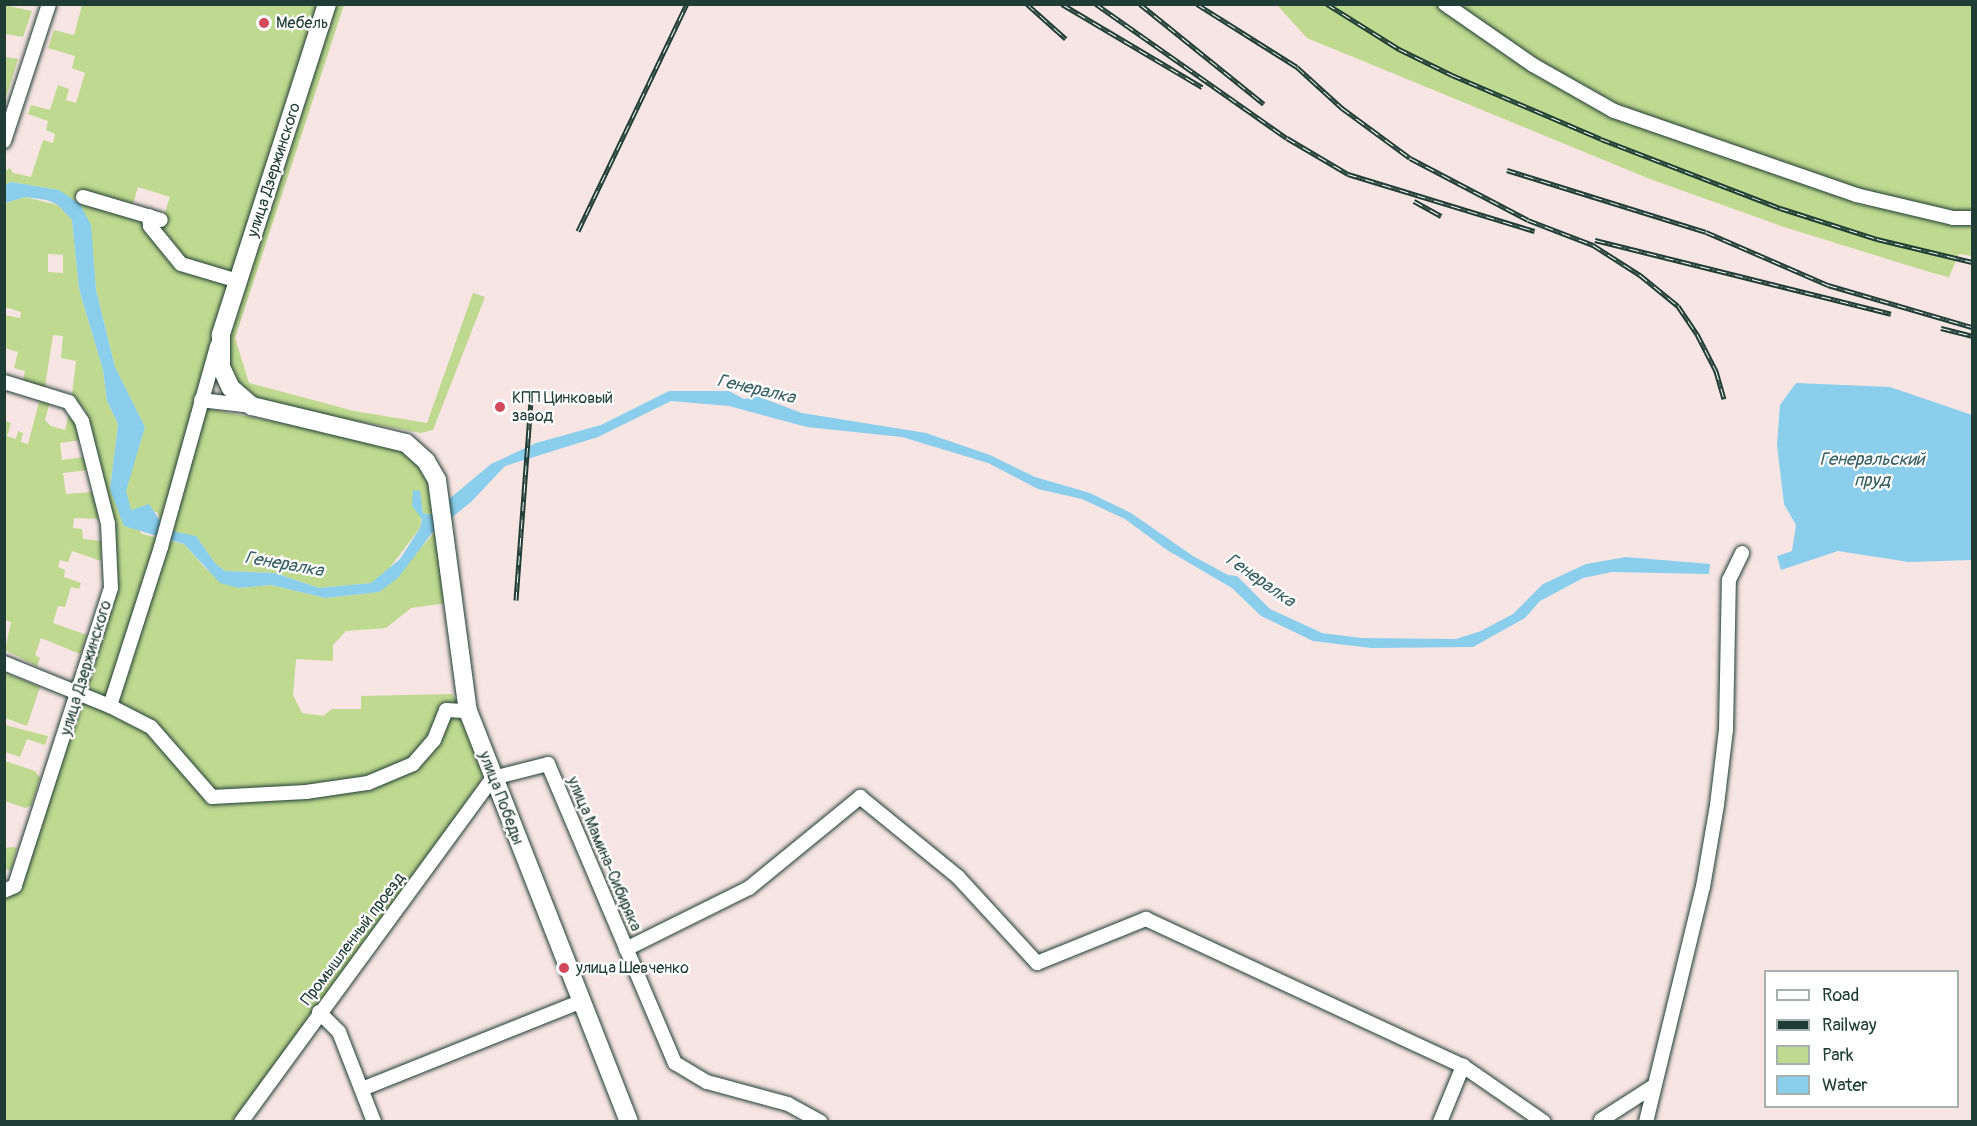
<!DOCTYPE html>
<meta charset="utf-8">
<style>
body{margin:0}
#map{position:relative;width:1977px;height:1126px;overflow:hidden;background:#f7e5e3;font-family:Pangolin,sans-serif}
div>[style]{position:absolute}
.green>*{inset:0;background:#bfd990}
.water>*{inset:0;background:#8aceec}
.roads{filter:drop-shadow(0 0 2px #1f3d34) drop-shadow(0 0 2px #1f3d34)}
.minor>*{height:14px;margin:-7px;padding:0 7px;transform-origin:7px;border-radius:7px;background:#fff}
.major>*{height:18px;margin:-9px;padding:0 9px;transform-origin:9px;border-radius:9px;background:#fff}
.rail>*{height:5px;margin-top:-2.5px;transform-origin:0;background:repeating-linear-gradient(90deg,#fff 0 9px,#1f3d34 0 18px);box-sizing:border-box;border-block:2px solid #1f3d34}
.dots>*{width:16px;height:16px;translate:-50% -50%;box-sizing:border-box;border:3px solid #fff;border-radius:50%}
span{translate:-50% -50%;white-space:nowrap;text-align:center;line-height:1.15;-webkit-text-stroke:4.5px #fff;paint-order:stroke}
.poi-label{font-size:16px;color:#1f3d34}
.left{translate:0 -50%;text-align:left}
.street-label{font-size:16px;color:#1f3d34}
.water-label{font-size:18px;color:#3a6162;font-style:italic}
.frame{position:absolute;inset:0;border:6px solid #1f3d34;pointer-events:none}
.legend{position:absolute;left:1764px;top:970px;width:195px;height:138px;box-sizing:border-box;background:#fff;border:2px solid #a5b1ae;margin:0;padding:8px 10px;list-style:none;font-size:18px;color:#1f3d34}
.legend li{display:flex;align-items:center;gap:12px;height:30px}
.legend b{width:30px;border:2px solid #a5b1ae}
</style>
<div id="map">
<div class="green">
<i style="clip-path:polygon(4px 5px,32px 11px,23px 37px,5px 34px)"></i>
<i style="clip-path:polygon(evenodd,82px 5px,320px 5px,192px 406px,377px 441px,403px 449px,419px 461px,429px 479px,437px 511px,430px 515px,423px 513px,423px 505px,420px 528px,382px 578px,371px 583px,319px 588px,275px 573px,225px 571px,215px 563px,196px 536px,176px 533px,161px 522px,157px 512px,131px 510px,125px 491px,145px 427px,115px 367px,96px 290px,90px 225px,59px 190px,11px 182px,5px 185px,5px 171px,10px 168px,13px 173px,31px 177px,43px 140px,53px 143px,55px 134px,46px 130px,48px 121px,28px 114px,31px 105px,50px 110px,58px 85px,69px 89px,66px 100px,76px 103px,85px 73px,72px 68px,75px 56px,48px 48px,54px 30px,74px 35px,82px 5px,138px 187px,170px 197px,160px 228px,80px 203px,85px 190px,133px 204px,138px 187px)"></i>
<i style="clip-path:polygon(334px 5px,344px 5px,235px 338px,249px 383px,354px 411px,427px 423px,473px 293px,485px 297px,433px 430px,421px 433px,267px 404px,253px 397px,234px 379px,227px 363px,226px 345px)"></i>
<i style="clip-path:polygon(1277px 5px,1972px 5px,1972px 256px,1959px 254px,1949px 277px,1936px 274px,1784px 227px,1650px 179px,1307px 38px)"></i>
<i style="clip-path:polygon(5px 57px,18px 59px,5px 101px,4px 57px)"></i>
<i style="clip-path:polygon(evenodd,25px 197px,58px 205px,72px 220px,79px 289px,103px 370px,107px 401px,118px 424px,110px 489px,142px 534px,184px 544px,206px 569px,239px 588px,271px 585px,326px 598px,379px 592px,439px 528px,447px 603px,411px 608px,386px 628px,346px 631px,333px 645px,333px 661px,296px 659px,293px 695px,302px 713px,323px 716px,332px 709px,361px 709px,361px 696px,452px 694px,463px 710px,483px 772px,478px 788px,236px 1121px,5px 1121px,5px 897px,116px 589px,112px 524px,86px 411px,72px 395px,76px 361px,61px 358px,63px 336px,53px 335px,45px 387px,23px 381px,25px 371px,14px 368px,18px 352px,5px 348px,4px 315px,20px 318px,21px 312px,5px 307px,5px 203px,25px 197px,48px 254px,63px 255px,63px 273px,48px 272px,48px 254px)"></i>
<i style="clip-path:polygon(40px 398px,50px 402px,45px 420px,51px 426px,65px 430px,69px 414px,77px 423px,81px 440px,60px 443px,62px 460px,84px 457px,88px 470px,63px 473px,66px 494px,92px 492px,101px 519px,74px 518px,73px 528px,82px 529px,83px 539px,101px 541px,101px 561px,72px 551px,68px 562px,60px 560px,58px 567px,65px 570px,64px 577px,81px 583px,79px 589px,71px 587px,65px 607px,58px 606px,53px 623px,87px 635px,80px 654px,41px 638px,35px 655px,40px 658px,37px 666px,5px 650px,11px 622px,5px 620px,5px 421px,11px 423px,7px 436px,16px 439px,18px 431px,23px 433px,21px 442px,28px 444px)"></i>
<i style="clip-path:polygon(5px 673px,40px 687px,27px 726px,5px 718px)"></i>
<i style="clip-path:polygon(5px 725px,48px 736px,45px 745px,27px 739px,20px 757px,5px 752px)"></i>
<i style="clip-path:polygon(5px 761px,35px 771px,40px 778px,31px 806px,25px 808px,5px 801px)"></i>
<i style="clip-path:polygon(13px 847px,17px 848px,11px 870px,5px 869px,5px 848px)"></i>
</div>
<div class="water">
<i style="clip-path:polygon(11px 182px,59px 190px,80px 204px,91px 225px,96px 290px,115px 367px,145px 427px,126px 491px,131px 510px,149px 504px,161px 522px,176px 532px,196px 536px,215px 563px,225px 571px,275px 573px,319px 588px,371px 583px,400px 559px,420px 528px,422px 519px,412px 506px,413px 490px,420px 491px,423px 513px,430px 515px,491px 464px,536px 443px,601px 425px,669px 391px,729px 391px,744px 399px,757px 396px,802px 413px,926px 433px,990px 455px,1035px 477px,1090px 493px,1131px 513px,1193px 556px,1228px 575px,1237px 576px,1270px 609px,1322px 633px,1361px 638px,1456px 639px,1481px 631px,1513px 614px,1543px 584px,1586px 564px,1626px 557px,1710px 564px,1709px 574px,1612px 572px,1583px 578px,1540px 601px,1525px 618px,1473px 647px,1371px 648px,1313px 641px,1261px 616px,1232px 588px,1167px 550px,1125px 519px,1082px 499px,1038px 489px,988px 463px,902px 437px,807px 427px,729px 406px,671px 401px,598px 437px,505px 466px,471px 502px,432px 533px,398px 578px,379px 592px,326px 598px,271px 585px,239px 588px,220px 583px,184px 544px,124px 526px,110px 489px,118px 424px,107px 401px,103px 370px,79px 289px,72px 220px,58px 205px,47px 200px,25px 197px,5px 203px,5px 185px)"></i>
<i style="clip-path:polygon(1796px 383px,1890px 387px,1972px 415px,1972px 560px,1909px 562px,1838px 551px,1781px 570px,1777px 556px,1792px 551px,1796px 525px,1784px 504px,1777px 445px,1780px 405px)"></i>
</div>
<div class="roads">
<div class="minor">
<i style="left:1445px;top:4px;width:107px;rotate:34.7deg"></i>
<i style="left:1533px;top:65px;width:93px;rotate:29.6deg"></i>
<i style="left:1614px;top:111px;width:256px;rotate:19.1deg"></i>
<i style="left:1856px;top:195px;width:100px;rotate:13.3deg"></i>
<i style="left:1953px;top:218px;width:19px"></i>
<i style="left:4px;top:141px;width:144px;rotate:-71.8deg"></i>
<i style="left:83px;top:197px;width:81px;rotate:16.4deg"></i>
<i style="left:149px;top:216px;width:10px;rotate:84deg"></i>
<i style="left:150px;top:226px;width:49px;rotate:50.8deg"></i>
<i style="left:181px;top:264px;width:59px;rotate:16.6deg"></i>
<i style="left:4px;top:382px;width:68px;rotate:17.1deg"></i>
<i style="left:69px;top:402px;width:23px;rotate:56deg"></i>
<i style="left:82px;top:421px;width:106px;rotate:75.8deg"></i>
<i style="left:108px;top:524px;width:64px;rotate:87.3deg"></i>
<i style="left:111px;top:588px;width:313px;rotate:107.9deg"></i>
<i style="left:15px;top:886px;width:12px;rotate:156deg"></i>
<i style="left:201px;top:400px;width:51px;rotate:6.7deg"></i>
<i style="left:4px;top:663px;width:114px;rotate:22.1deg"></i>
<i style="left:110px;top:706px;width:46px;rotate:27.1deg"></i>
<i style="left:151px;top:727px;width:93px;rotate:48.9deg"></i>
<i style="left:212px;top:797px;width:94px;rotate:-3deg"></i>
<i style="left:306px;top:792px;width:63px;rotate:-8.3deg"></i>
<i style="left:368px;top:783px;width:49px;rotate:-22.9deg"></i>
<i style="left:413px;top:764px;width:32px;rotate:-49deg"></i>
<i style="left:434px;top:740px;width:32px;rotate:-68deg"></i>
<i style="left:446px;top:710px;width:22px;rotate:3deg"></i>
<i style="left:110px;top:706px;width:167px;rotate:-72.2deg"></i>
<i style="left:161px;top:547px;width:209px;rotate:-74.4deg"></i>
<i style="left:626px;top:949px;width:137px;rotate:-26.4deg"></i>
<i style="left:749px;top:888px;width:144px;rotate:-39.3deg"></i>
<i style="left:860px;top:797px;width:127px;rotate:39.2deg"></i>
<i style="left:958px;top:877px;width:117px;rotate:47.4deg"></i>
<i style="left:1037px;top:963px;width:118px;rotate:-22deg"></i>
<i style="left:1146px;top:919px;width:349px;rotate:24.9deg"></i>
<i style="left:1463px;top:1066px;width:98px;rotate:34.7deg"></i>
<i style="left:319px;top:1012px;width:28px;rotate:45deg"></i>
<i style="left:339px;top:1032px;width:97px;rotate:68.7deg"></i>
<i style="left:362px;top:1089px;width:237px;rotate:-21.8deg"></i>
<i style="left:1601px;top:1120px;width:63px;rotate:-32.7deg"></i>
<i style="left:241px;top:1122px;width:426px;rotate:-53.8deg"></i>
<i style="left:493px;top:778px;width:57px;rotate:-14.3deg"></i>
<i style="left:548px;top:764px;width:325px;rotate:67deg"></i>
<i style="left:675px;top:1063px;width:37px;rotate:31deg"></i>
<i style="left:707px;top:1082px;width:84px;rotate:15.2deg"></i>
<i style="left:788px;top:1104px;width:37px;rotate:29deg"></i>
<i style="left:1440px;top:1122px;width:61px;rotate:-67.7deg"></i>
<i style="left:1646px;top:1122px;width:242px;rotate:-76.4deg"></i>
<i style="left:1703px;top:887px;width:83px;rotate:-80.3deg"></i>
<i style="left:1717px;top:805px;width:76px;rotate:-83.2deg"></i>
<i style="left:1726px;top:730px;width:150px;rotate:-88.9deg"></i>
<i style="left:1729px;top:580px;width:30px;rotate:-64deg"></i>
</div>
<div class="major">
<i style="left:327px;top:4px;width:348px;rotate:107.8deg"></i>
<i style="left:221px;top:335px;width:32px;rotate:90deg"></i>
<i style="left:221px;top:367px;width:23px;rotate:65deg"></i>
<i style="left:231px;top:388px;width:28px;rotate:41deg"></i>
<i style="left:252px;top:406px;width:158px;rotate:13.5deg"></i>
<i style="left:406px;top:443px;width:27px;rotate:42deg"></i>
<i style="left:426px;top:461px;width:22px;rotate:60deg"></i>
<i style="left:437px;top:480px;width:233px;rotate:82.4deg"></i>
<i style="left:468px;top:711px;width:441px;rotate:68.6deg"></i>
</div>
</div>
<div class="rail">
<i style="left:1027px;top:4px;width:52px;rotate:41.9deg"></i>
<i style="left:1062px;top:4px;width:163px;rotate:30.7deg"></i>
<i style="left:1096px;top:4px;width:233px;rotate:35.1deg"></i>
<i style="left:1287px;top:138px;width:71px;rotate:30.5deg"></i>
<i style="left:1348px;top:174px;width:195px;rotate:17deg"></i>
<i style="left:1140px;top:4px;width:159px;rotate:38.9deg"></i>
<i style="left:1197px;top:4px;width:118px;rotate:32.2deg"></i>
<i style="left:1297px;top:67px;width:61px;rotate:42.3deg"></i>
<i style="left:1342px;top:108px;width:84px;rotate:36.3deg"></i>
<i style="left:1410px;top:158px;width:133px;rotate:27.7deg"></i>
<i style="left:1528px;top:220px;width:70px;rotate:21deg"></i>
<i style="left:1593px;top:245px;width:56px;rotate:32.6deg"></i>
<i style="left:1640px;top:275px;width:49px;rotate:39.2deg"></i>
<i style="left:1678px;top:306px;width:34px;rotate:56deg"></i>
<i style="left:1697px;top:334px;width:42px;rotate:62.8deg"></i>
<i style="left:1716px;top:371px;width:29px;rotate:74deg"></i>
<i style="left:1327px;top:4px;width:85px;rotate:32deg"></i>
<i style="left:1399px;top:49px;width:59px;rotate:26.1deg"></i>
<i style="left:1452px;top:75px;width:162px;rotate:23.2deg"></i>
<i style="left:1601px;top:139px;width:192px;rotate:21.1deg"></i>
<i style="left:1780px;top:208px;width:102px;rotate:17.7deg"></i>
<i style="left:1877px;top:239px;width:98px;rotate:13.6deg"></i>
<i style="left:1507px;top:170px;width:208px;rotate:17.3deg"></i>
<i style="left:1706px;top:232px;width:133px;rotate:23.5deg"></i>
<i style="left:1828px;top:285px;width:150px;rotate:16.3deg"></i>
<i style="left:1414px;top:201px;width:31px;rotate:29deg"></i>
<i style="left:578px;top:231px;width:252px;rotate:-64.4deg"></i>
<i style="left:1595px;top:240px;width:305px;rotate:14deg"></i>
<i style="left:1941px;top:328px;width:32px;rotate:14deg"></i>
<i style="left:516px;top:600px;width:202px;rotate:-85.7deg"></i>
</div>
<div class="dots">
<i style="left:264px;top:23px;background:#d1495b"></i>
<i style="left:500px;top:407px;background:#d1495b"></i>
<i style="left:564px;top:968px;background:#d1495b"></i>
</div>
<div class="poi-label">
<span class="left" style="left:276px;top:23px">Мебель</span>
<span class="left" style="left:512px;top:407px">КПП Цинковый<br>завод</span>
<span class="left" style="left:576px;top:968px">улица Шевченко</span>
</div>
<div class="street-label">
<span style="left:274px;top:170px;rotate:-72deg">улица Дзержинского</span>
<span style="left:86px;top:668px;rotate:-73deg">улица Дзержинского</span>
<span style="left:501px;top:798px;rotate:69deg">улица Победы</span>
<span style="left:604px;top:854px;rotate:67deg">улица Мамина-Сибиряка</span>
<span style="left:353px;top:939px;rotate:-53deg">Промышленный проезд</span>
</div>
<div class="water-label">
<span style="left:756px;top:390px;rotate:13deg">Генералка</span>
<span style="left:1872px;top:471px">Генеральский<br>пруд</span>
<span style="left:284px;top:565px;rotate:10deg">Генералка</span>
<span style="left:1260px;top:581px;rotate:35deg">Генералка</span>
</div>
<div class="frame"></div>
<ul class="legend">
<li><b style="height:8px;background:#fff"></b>Road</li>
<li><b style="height:8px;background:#1f3d34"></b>Railway</li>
<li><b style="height:16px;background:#bfd990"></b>Park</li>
<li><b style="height:16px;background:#8aceec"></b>Water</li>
</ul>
</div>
